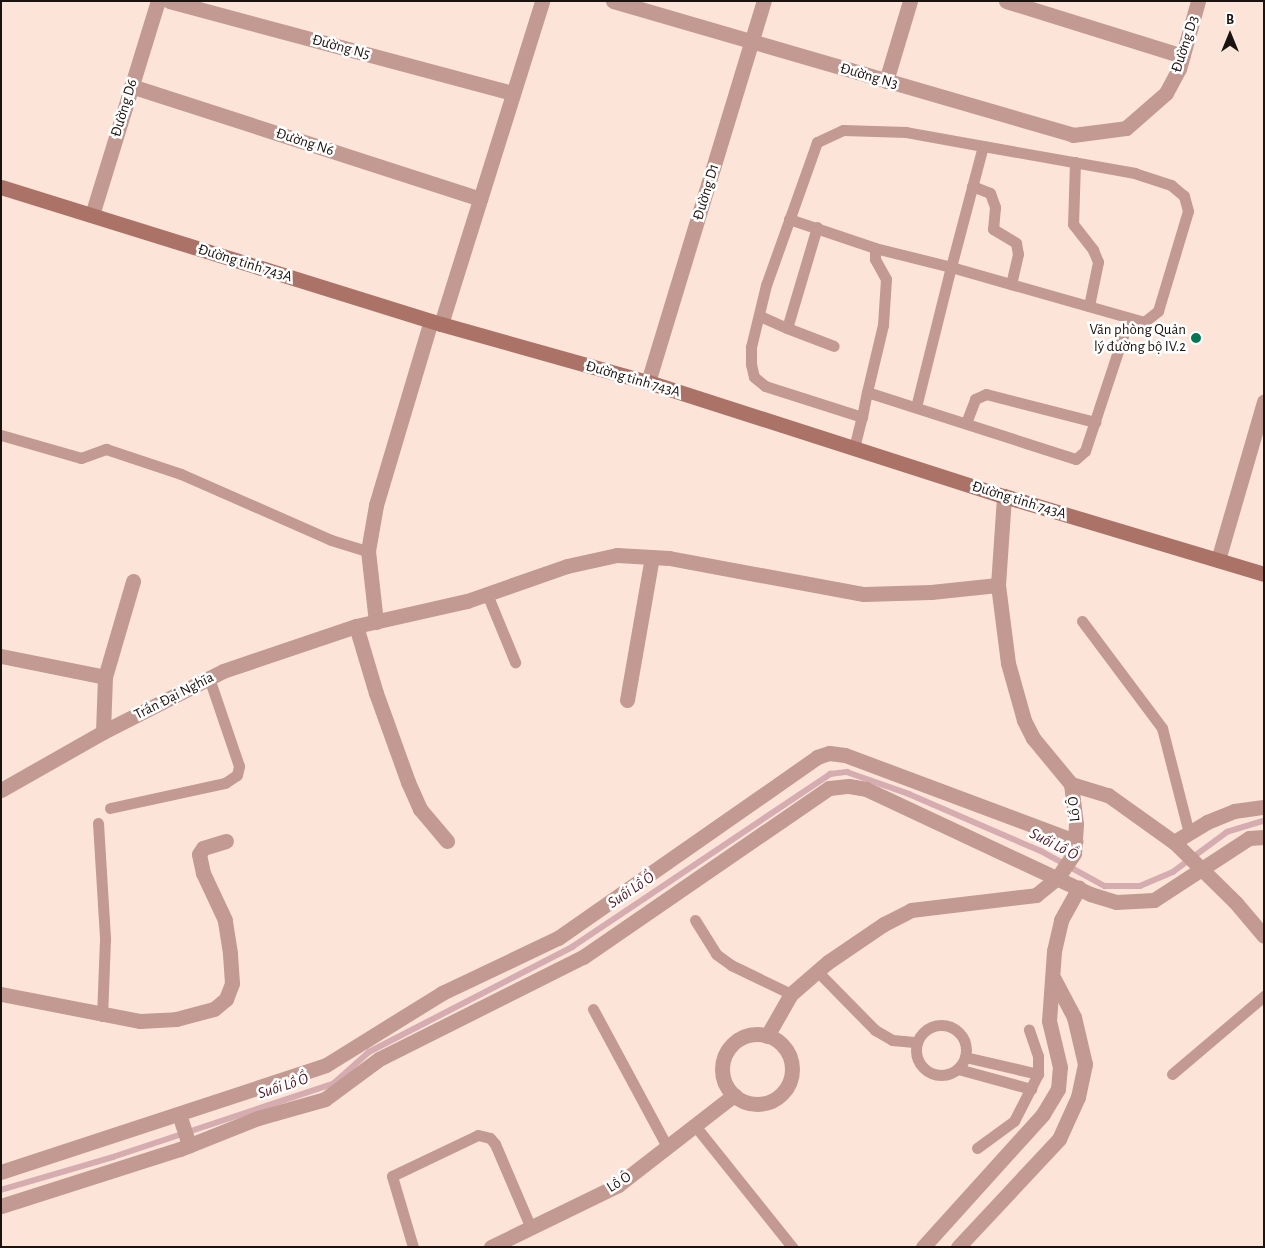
<!DOCTYPE html>
<meta charset="utf-8">
<style>
body{margin:0}
#map{position:relative;width:1265px;height:1248px;overflow:hidden;background:#fce5d8;font-family:"Alegreya Sans",sans-serif}
div>[style]{position:absolute}
.stream>*{height:5.5px;margin:-2.75px;padding:0 2.75px;transform-origin:2.75px;border-radius:2.75px;background:#d5acb0}
.service>*{height:11px;margin:-5.5px;padding:0 5.5px;transform-origin:5.5px;border-radius:5.5px;background:#c29a92}
.service>.ring{margin:-5.5px;padding:0;box-sizing:content-box;background:none;border:11px solid #c29a92;border-radius:50%}
.minor>*{height:15px;margin:-7.5px;padding:0 7.5px;transform-origin:7.5px;border-radius:7.5px;background:#c29a92}
.minor>.ring{margin:-7.5px;padding:0;box-sizing:content-box;background:none;border:15px solid #c29a92;border-radius:50%}
.secondary>*{height:15px;margin:-7.5px;padding:0 7.5px;transform-origin:7.5px;border-radius:7.5px;background:#ab7367}
.dots>*{width:14px;height:14px;translate:-50% -50%;box-sizing:border-box;border:2px solid #fff;border-radius:50%}
span{translate:-50% -50%;white-space:nowrap;text-align:center;line-height:1.15;-webkit-text-stroke:5px #fff;paint-order:stroke}
.street-label{font-size:15px;color:#1b130f}
.poi-label{font-size:15px;color:#1b130f}
.right{translate:-100% -50%;text-align:right}
.water-label{font-size:16px;color:#4e1a24;font-style:italic}
.frame{position:absolute;inset:0;border:2px solid #1b130f;pointer-events:none}
.north{position:absolute;left:1205px;top:10px;width:50px;height:50px;-webkit-text-stroke:4px #fff;paint-order:stroke;rotate:0deg;font-size:14px;font-weight:700;line-height:20px;text-align:center;color:#1b130f}
.north::after{content:'';display:block;margin:auto;width:18px;height:22px;background:#1b130f;clip-path:polygon(50% 0,100% 100%,50% 72%,0 100%)}
</style>
<div id="map">
<div class="stream">
<i style="left:1px;top:1190px;width:117px;rotate:-16.4deg"></i>
<i style="left:113px;top:1157px;width:232px;rotate:-18.4deg"></i>
<i style="left:333px;top:1084px;width:48px;rotate:-41.6deg"></i>
<i style="left:369px;top:1052px;width:229px;rotate:-27.3deg"></i>
<i style="left:572px;top:947px;width:311px;rotate:-33.8deg"></i>
<i style="left:830px;top:774px;width:17px;rotate:-7deg"></i>
<i style="left:847px;top:772px;width:66px;rotate:19.5deg"></i>
<i style="left:909px;top:794px;width:144px;rotate:23.4deg"></i>
<i style="left:1041px;top:851px;width:73px;rotate:28.7deg"></i>
<i style="left:1105px;top:886px;width:35px"></i>
<i style="left:1140px;top:886px;width:36px;rotate:-23deg"></i>
<i style="left:1173px;top:872px;width:67px;rotate:-36.5deg"></i>
<i style="left:1227px;top:832px;width:39px;rotate:-17deg"></i>
</div>
<div class="service">
<i style="left:1075px;top:162px;width:62px;rotate:91.8deg"></i>
<i style="left:1073px;top:224px;width:33px;rotate:52deg"></i>
<i style="left:1093px;top:250px;width:13px;rotate:67deg"></i>
<i style="left:1098px;top:262px;width:45px;rotate:101.6deg"></i>
<i style="left:972px;top:186px;width:19px;rotate:21deg"></i>
<i style="left:990px;top:193px;width:15px;rotate:70deg"></i>
<i style="left:995px;top:207px;width:22px;rotate:95deg"></i>
<i style="left:993px;top:229px;width:27px;rotate:31deg"></i>
<i style="left:1016px;top:243px;width:11px;rotate:80deg"></i>
<i style="left:1018px;top:254px;width:31px;rotate:103deg"></i>
<i style="left:789px;top:219px;width:91px;rotate:18.6deg"></i>
<i style="left:817px;top:227px;width:105px;rotate:106.5deg"></i>
<i style="left:787px;top:328px;width:50px;rotate:21deg"></i>
<i style="left:760px;top:316px;width:30px;rotate:24deg"></i>
<i style="left:867px;top:392px;width:219px;rotate:17.8deg"></i>
<i style="left:1076px;top:459px;width:12px;rotate:-42deg"></i>
<i style="left:1085px;top:451px;width:140px;rotate:-71.7deg"></i>
<i style="left:916px;top:407px;width:144px;rotate:-76deg"></i>
<i style="left:951px;top:267px;width:201px;rotate:15.9deg"></i>
<i style="left:1144px;top:322px;width:18px;rotate:-38deg"></i>
<i style="left:1158px;top:311px;width:104px;rotate:-73.3deg"></i>
<i style="left:1188px;top:211px;width:16px;rotate:-105deg"></i>
<i style="left:1184px;top:196px;width:17px;rotate:-140deg"></i>
<i style="left:1171px;top:185px;width:38px;rotate:-162deg"></i>
<i style="left:1135px;top:173px;width:154px;rotate:-169.9deg"></i>
<i style="left:966px;top:423px;width:26px;rotate:-69deg"></i>
<i style="left:975px;top:399px;width:12px;rotate:-24deg"></i>
<i style="left:986px;top:394px;width:113px;rotate:14.4deg"></i>
<i style="left:1px;top:435px;width:83px;rotate:16deg"></i>
<i style="left:81px;top:458px;width:27px;rotate:-20deg"></i>
<i style="left:106px;top:449px;width:79px;rotate:18.4deg"></i>
<i style="left:181px;top:474px;width:164px;rotate:23.7deg"></i>
<i style="left:331px;top:540px;width:39px;rotate:17deg"></i>
<i style="left:854px;top:448px;width:32px;rotate:-76deg"></i>
<i style="left:862px;top:417px;width:25px;rotate:-79deg"></i>
<i style="left:867px;top:392px;width:69px;rotate:-76.6deg"></i>
<i style="left:883px;top:325px;width:46px;rotate:-86.3deg"></i>
<i style="left:886px;top:279px;width:23px;rotate:-119deg"></i>
<i style="left:875px;top:259px;width:11px;rotate:-90deg"></i>
<i style="left:875px;top:248px;width:78px;rotate:14deg"></i>
<i style="left:951px;top:267px;width:125px;rotate:-75.2deg"></i>
<i style="left:983px;top:146px;width:78px;rotate:-169.7deg"></i>
<i style="left:906px;top:132px;width:63px;rotate:-178.2deg"></i>
<i style="left:843px;top:130px;width:29px;rotate:155deg"></i>
<i style="left:817px;top:142px;width:152px;rotate:109.6deg"></i>
<i style="left:766px;top:285px;width:64px;rotate:103.6deg"></i>
<i style="left:751px;top:347px;width:17px;rotate:90deg"></i>
<i style="left:751px;top:364px;width:13px;rotate:77deg"></i>
<i style="left:754px;top:377px;width:14px;rotate:39deg"></i>
<i style="left:765px;top:386px;width:102px;rotate:17.7deg"></i>
<i style="left:487px;top:594px;width:74px;rotate:67.6deg"></i>
<i style="left:1082px;top:621px;width:134px;rotate:53.2deg"></i>
<i style="left:1162px;top:728px;width:108px;rotate:75.6deg"></i>
<i style="left:110px;top:808px;width:118px;rotate:-12.3deg"></i>
<i style="left:225px;top:783px;width:14px;rotate:-34deg"></i>
<i style="left:237px;top:775px;width:9px;rotate:-77deg"></i>
<i style="left:239px;top:766px;width:93px;rotate:-108.8deg"></i>
<i style="left:98px;top:823px;width:116px;rotate:86.5deg"></i>
<i style="left:105px;top:939px;width:77px;rotate:92.2deg"></i>
<i style="left:695px;top:920px;width:40px;rotate:58deg"></i>
<i style="left:716px;top:954px;width:19px;rotate:36deg"></i>
<i style="left:731px;top:965px;width:67px;rotate:25.8deg"></i>
<i style="left:817px;top:971px;width:83px;rotate:45.5deg"></i>
<i style="left:875px;top:1030px;width:20px;rotate:30deg"></i>
<i style="left:892px;top:1040px;width:25px;rotate:5deg"></i>
<i style="left:593px;top:1009px;width:158px;rotate:61.7deg"></i>
<i class="ring" style="left:916px;top:1025px;width:39px;height:39px"></i>
<i style="left:965px;top:1057px;width:75px;rotate:13.1deg"></i>
<i style="left:958px;top:1069px;width:76px;rotate:15.3deg"></i>
<i style="left:1172px;top:1074px;width:121px;rotate:-40.3deg"></i>
<i style="left:696px;top:1127px;width:154px;rotate:51.3deg"></i>
<i style="left:977px;top:1148px;width:46px;rotate:-36.1deg"></i>
<i style="left:1014px;top:1121px;width:53px;rotate:-62.9deg"></i>
<i style="left:1038px;top:1074px;width:18px;rotate:-90deg"></i>
<i style="left:1038px;top:1056px;width:28px;rotate:-109deg"></i>
<i style="left:413px;top:1247px;width:74px;rotate:-106.5deg"></i>
<i style="left:392px;top:1176px;width:95px;rotate:-25.5deg"></i>
<i style="left:478px;top:1135px;width:12px;rotate:14deg"></i>
<i style="left:490px;top:1138px;width:8px;rotate:50deg"></i>
<i style="left:495px;top:1144px;width:91px;rotate:66.8deg"></i>
</div>
<div class="minor">
<i style="left:169px;top:1px;width:356px;rotate:15deg"></i>
<i style="left:613px;top:1px;width:479px;rotate:16.2deg"></i>
<i style="left:1073px;top:135px;width:53px;rotate:-7.5deg"></i>
<i style="left:1126px;top:128px;width:53px;rotate:-41.2deg"></i>
<i style="left:1166px;top:93px;width:27px;rotate:-62deg"></i>
<i style="left:1179px;top:69px;width:71px;rotate:-74.4deg"></i>
<i style="left:1006px;top:1px;width:185px;rotate:17.3deg"></i>
<i style="left:886px;top:81px;width:84px;rotate:-73.3deg"></i>
<i style="left:131px;top:86px;width:367px;rotate:17.9deg"></i>
<i style="left:92px;top:215px;width:224px;rotate:-72.9deg"></i>
<i style="left:441px;top:324px;width:338px;rotate:-72.6deg"></i>
<i style="left:648px;top:382px;width:398px;rotate:-73.1deg"></i>
<i style="left:1218px;top:560px;width:165px;rotate:-73.8deg"></i>
<i style="left:376px;top:622px;width:71px;rotate:-96.4deg"></i>
<i style="left:368px;top:551px;width:47px;rotate:-80.1deg"></i>
<i style="left:376px;top:505px;width:192px;rotate:-73.4deg"></i>
<i style="left:356px;top:626px;width:70px;rotate:73.4deg"></i>
<i style="left:376px;top:693px;width:95px;rotate:70.2deg"></i>
<i style="left:408px;top:782px;width:30px;rotate:66deg"></i>
<i style="left:420px;top:809px;width:42px;rotate:49.8deg"></i>
<i style="left:1px;top:656px;width:106px;rotate:11.4deg"></i>
<i style="left:105px;top:677px;width:55px;rotate:92.1deg"></i>
<i style="left:105px;top:677px;width:100px;rotate:-73.7deg"></i>
<i style="left:627px;top:700px;width:145px;rotate:-80.1deg"></i>
<i style="left:1071px;top:784px;width:39px;rotate:17deg"></i>
<i style="left:1108px;top:795px;width:81px;rotate:35.5deg"></i>
<i style="left:1174px;top:842px;width:87px;rotate:44.5deg"></i>
<i style="left:1236px;top:903px;width:43px;rotate:49.7deg"></i>
<i style="left:1px;top:790px;width:117px;rotate:-29.6deg"></i>
<i style="left:103px;top:732px;width:135px;rotate:-26.9deg"></i>
<i style="left:223px;top:671px;width:140px;rotate:-18.7deg"></i>
<i style="left:356px;top:626px;width:114px;rotate:-12.7deg"></i>
<i style="left:467px;top:601px;width:106px;rotate:-19.3deg"></i>
<i style="left:567px;top:566px;width:51px;rotate:-12.4deg"></i>
<i style="left:617px;top:555px;width:52px;rotate:3.3deg"></i>
<i style="left:669px;top:558px;width:198px;rotate:10.5deg"></i>
<i style="left:864px;top:594px;width:67px;rotate:-1.7deg"></i>
<i style="left:931px;top:592px;width:67px;rotate:-6deg"></i>
<i style="left:1174px;top:842px;width:39px;rotate:-31deg"></i>
<i style="left:1207px;top:822px;width:29px;rotate:-22deg"></i>
<i style="left:1234px;top:811px;width:30px;rotate:-8deg"></i>
<i style="left:1px;top:994px;width:142px;rotate:11deg"></i>
<i style="left:140px;top:1021px;width:36px;rotate:-3deg"></i>
<i style="left:176px;top:1019px;width:39px;rotate:-15deg"></i>
<i style="left:214px;top:1009px;width:16px;rotate:-40deg"></i>
<i style="left:226px;top:999px;width:17px;rotate:-69deg"></i>
<i style="left:232px;top:983px;width:30px;rotate:-94deg"></i>
<i style="left:230px;top:953px;width:33px;rotate:-99deg"></i>
<i style="left:225px;top:920px;width:52px;rotate:-115.1deg"></i>
<i style="left:203px;top:873px;width:19px;rotate:-102deg"></i>
<i style="left:199px;top:854px;width:7px;rotate:-56deg"></i>
<i style="left:203px;top:848px;width:24px;rotate:-17deg"></i>
<i class="ring" style="left:722px;top:1034px;width:55px;height:55px"></i>
<i style="left:767px;top:1036px;width:48px;rotate:-60.3deg"></i>
<i style="left:791px;top:994px;width:49px;rotate:-40.9deg"></i>
<i style="left:828px;top:962px;width:68px;rotate:-34.2deg"></i>
<i style="left:884px;top:924px;width:30px;rotate:-27deg"></i>
<i style="left:911px;top:910px;width:126px;rotate:-6.8deg"></i>
<i style="left:1036px;top:895px;width:28px;rotate:-39deg"></i>
<i style="left:1058px;top:877px;width:29px;rotate:-56deg"></i>
<i style="left:1074px;top:853px;width:29px;rotate:-86deg"></i>
<i style="left:1076px;top:824px;width:40px;rotate:-97.1deg"></i>
<i style="left:1071px;top:784px;width:60px;rotate:-129.6deg"></i>
<i style="left:1033px;top:738px;width:20px;rotate:-117deg"></i>
<i style="left:1024px;top:720px;width:59px;rotate:-105.7deg"></i>
<i style="left:1008px;top:663px;width:79px;rotate:-97.3deg"></i>
<i style="left:998px;top:585px;width:89px;rotate:-86.1deg"></i>
<i style="left:179px;top:1114px;width:33px;rotate:72deg"></i>
<i style="left:1px;top:1172px;width:342px;rotate:-18.2deg"></i>
<i style="left:326px;top:1065px;width:137px;rotate:-31.8deg"></i>
<i style="left:442px;top:993px;width:128px;rotate:-25.4deg"></i>
<i style="left:558px;top:938px;width:316px;rotate:-34.9deg"></i>
<i style="left:817px;top:757px;width:13px;rotate:-18deg"></i>
<i style="left:829px;top:753px;width:16px;rotate:7deg"></i>
<i style="left:845px;top:755px;width:246px;rotate:20.5deg"></i>
<i style="left:1px;top:1206px;width:188px;rotate:-17.7deg"></i>
<i style="left:180px;top:1149px;width:84px;rotate:-21.7deg"></i>
<i style="left:258px;top:1118px;width:70px;rotate:-15.8deg"></i>
<i style="left:325px;top:1099px;width:67px;rotate:-36.5deg"></i>
<i style="left:379px;top:1059px;width:228px;rotate:-26.6deg"></i>
<i style="left:583px;top:957px;width:298px;rotate:-34.5deg"></i>
<i style="left:829px;top:788px;width:20px;rotate:-6deg"></i>
<i style="left:849px;top:786px;width:17px;rotate:10deg"></i>
<i style="left:866px;top:789px;width:247px;rotate:25.1deg"></i>
<i style="left:1090px;top:894px;width:27px;rotate:17deg"></i>
<i style="left:1116px;top:902px;width:38px;rotate:-3deg"></i>
<i style="left:1154px;top:900px;width:113px;rotate:-33.1deg"></i>
<i style="left:1249px;top:838px;width:15px;rotate:-4deg"></i>
<i style="left:491px;top:1247px;width:141px;rotate:-26deg"></i>
<i style="left:618px;top:1185px;width:147px;rotate:-37.8deg"></i>
<i style="left:923px;top:1247px;width:179px;rotate:-47.9deg"></i>
<i style="left:1043px;top:1114px;width:29px;rotate:-59deg"></i>
<i style="left:1058px;top:1089px;width:22px;rotate:-85deg"></i>
<i style="left:1060px;top:1067px;width:47px;rotate:-103.4deg"></i>
<i style="left:1049px;top:1021px;width:70px;rotate:-85.9deg"></i>
<i style="left:1054px;top:951px;width:32px;rotate:-77deg"></i>
<i style="left:1061px;top:920px;width:37px;rotate:-61deg"></i>
<i style="left:958px;top:1247px;width:148px;rotate:-46.9deg"></i>
<i style="left:1059px;top:1139px;width:46px;rotate:-65.7deg"></i>
<i style="left:1078px;top:1097px;width:34px;rotate:-78deg"></i>
<i style="left:1085px;top:1064px;width:48px;rotate:-103.2deg"></i>
<i style="left:1074px;top:1017px;width:43px;rotate:-117.8deg"></i>
</div>
<div class="secondary">
<i style="left:1px;top:187px;width:461px;rotate:17.3deg"></i>
<i style="left:441px;top:324px;width:215px;rotate:15.7deg"></i>
<i style="left:648px;top:382px;width:374px;rotate:17.8deg"></i>
<i style="left:1004px;top:496px;width:271px;rotate:16.7deg"></i>
</div>
<div class="dots">
<i style="left:1196px;top:338px;background:#027651"></i>
</div>
<div class="street-label">
<span style="left:1185px;top:44px;rotate:-72deg">Đường D3</span>
<span style="left:341px;top:47px;rotate:15deg">Đường N5</span>
<span style="left:869px;top:76px;rotate:16deg">Đường N3</span>
<span style="left:124px;top:108px;rotate:-73deg">Đường D6</span>
<span style="left:305px;top:142px;rotate:18deg">Đường N6</span>
<span style="left:706px;top:192px;rotate:-73deg">Đường D1</span>
<span style="left:245px;top:263px;rotate:17deg">Đường tỉnh 743A</span>
<span style="left:633px;top:379px;rotate:16deg">Đường tỉnh 743A</span>
<span style="left:1019px;top:500px;rotate:17deg">Đường tỉnh 743A</span>
<span style="left:174px;top:696px;rotate:-27deg">Trần Đại Nghĩa</span>
<span style="left:1074px;top:809px;rotate:-95deg">Lồ Ô</span>
<span style="left:619px;top:1182px;rotate:-32deg">Lồ Ô</span>
</div>
<div class="poi-label">
<span class="right" style="left:1186px;top:338px">Văn phòng Quản<br>lý đường bộ IV.2</span>
</div>
<div class="water-label">
<span style="left:1054px;top:844px;rotate:27deg">Suối Lồ Ồ</span>
<span style="left:631px;top:890px;rotate:-34deg">Suối Lồ Ồ</span>
<span style="left:283px;top:1086px;rotate:-18deg">Suối Lồ Ồ</span>
</div>
<div class="frame"></div>
<div class="north">B</div>
</div>
